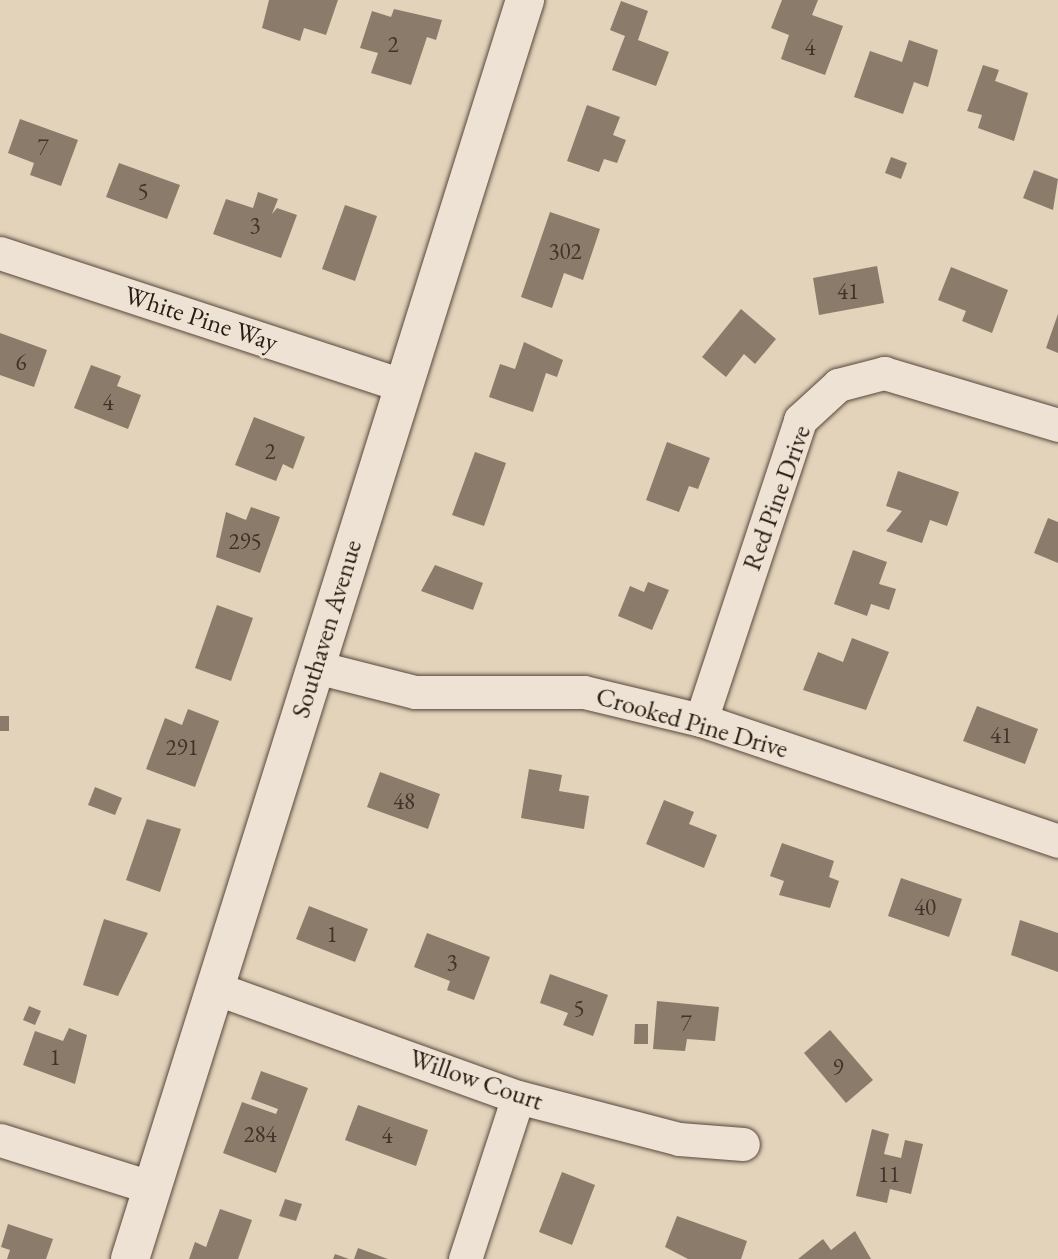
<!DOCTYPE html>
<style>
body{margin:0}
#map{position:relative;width:1058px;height:1259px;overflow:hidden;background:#e3d3bb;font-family:"EB Garamond",serif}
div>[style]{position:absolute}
.building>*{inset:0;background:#8a7b6a}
.roads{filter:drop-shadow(0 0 2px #58493d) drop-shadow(0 0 2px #58493d)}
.street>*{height:33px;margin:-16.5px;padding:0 16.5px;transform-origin:16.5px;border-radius:16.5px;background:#ede2d3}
.secondary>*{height:38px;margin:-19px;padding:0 19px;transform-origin:19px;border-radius:19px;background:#ede2d3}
span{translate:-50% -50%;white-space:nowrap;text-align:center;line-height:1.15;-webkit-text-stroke:6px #ede2d3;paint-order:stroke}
.number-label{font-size:23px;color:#413329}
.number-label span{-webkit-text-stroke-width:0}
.street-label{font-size:26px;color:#291b13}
</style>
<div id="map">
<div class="building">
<i style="clip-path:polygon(269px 0,338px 0,326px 35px,304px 28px,300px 41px,262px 28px)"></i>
<i style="clip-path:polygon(782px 0,818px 0,812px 15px,843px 26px,825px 75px,781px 59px,789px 35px,771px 28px)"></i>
<i style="clip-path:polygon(621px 1px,648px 11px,638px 40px,669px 52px,656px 86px,612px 70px,625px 36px,610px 30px)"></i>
<i style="clip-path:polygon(394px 9px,442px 20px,436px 40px,427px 37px,411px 85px,371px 73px,378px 53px,360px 48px,372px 11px,391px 17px)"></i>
<i style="clip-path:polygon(909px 40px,938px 50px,928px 87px,914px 82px,903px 114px,854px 97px,870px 51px,902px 62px)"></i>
<i style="clip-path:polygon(983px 65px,999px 70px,995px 81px,1028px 93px,1014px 141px,978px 128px,982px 115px,967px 111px)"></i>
<i style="clip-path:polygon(587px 105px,620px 117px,613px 135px,626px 140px,617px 163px,604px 159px,599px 172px,567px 161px)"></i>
<i style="clip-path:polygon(20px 119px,78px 140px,61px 186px,30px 175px,34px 163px,8px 153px)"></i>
<i style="clip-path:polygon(891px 157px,907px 163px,901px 179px,885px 173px)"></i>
<i style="clip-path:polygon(119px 163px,180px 185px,167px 219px,106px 197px)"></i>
<i style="clip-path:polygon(1034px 170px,1058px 179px,1053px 210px,1023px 198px)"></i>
<i style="clip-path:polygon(258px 192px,278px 199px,272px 214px,277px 208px,297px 215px,281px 258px,213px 234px,226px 199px,253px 208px)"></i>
<i style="clip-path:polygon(345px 205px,377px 216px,355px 281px,322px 269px)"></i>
<i style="clip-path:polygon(550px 212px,600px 229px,583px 280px,564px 273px,552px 308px,521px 297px)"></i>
<i style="clip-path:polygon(877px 266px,884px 303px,819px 315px,813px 278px)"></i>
<i style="clip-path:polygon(951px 267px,1008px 290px,992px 333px,962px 321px,966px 311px,938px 300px)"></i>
<i style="clip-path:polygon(741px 309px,776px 339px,755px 364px,744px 354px,726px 377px,702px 357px)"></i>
<i style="clip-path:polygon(1058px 314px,1058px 353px,1046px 348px)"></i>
<i style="clip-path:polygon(0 333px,47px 350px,34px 387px,0 375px)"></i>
<i style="clip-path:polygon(524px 342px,563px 360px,557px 377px,546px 373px,533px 412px,489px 397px,500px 364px,515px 369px)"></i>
<i style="clip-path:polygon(91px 365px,121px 376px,117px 386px,141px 395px,128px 429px,74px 408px)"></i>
<i style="clip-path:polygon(254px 417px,305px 437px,293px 469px,283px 464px,276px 481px,235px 465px)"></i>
<i style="clip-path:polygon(667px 442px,710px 458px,698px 489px,689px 486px,679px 512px,646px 500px)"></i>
<i style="clip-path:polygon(475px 452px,506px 463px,484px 526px,452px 515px)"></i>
<i style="clip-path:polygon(898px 471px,959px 492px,947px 526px,930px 520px,922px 543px,886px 531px,902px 511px,886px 506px)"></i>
<i style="clip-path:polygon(251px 507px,280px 517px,260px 573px,216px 557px,226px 512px,246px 520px)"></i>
<i style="clip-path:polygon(1048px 518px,1058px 522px,1058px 563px,1034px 553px)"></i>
<i style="clip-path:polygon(853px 550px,887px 562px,879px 584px,896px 589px,889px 610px,871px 604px,867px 616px,834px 604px)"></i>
<i style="clip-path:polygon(435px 565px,483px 583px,473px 610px,421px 591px)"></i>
<i style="clip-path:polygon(648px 582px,669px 590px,652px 630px,618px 616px,630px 586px,644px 592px)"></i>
<i style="clip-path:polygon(217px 605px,253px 618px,231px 681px,195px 668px)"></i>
<i style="clip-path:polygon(852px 638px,889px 652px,866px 710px,803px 690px,818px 652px,843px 662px)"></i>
<i style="clip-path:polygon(977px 706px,1038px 729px,1025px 764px,963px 741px)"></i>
<i style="clip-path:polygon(188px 709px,219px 721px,195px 787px,146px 769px,165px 718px,182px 725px)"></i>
<i style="clip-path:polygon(0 716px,9px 716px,9px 731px,0 731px)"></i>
<i style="clip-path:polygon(529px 769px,562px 775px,559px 791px,589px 796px,584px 829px,521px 818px)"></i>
<i style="clip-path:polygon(380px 772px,440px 794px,428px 829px,367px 807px)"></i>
<i style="clip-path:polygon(95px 787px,122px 798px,115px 815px,88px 805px)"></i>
<i style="clip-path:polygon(664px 800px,694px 812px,689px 824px,717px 835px,704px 868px,646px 844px)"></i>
<i style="clip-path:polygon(147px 819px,181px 829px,160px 892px,126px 880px)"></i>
<i style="clip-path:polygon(782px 843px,834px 861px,829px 877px,839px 881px,830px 908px,779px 895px,784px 881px,770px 876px)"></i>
<i style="clip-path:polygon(901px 878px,962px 899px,949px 937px,888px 916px)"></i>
<i style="clip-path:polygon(309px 906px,368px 929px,355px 962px,296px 939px)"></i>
<i style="clip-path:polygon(104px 919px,148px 933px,118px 996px,83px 985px)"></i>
<i style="clip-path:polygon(1020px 920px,1058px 933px,1058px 972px,1011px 955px)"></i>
<i style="clip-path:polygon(427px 933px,490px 957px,474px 1000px,447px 990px,450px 981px,414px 967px)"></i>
<i style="clip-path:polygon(550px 974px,608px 995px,593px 1036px,563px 1025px,568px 1013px,540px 1003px)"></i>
<i style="clip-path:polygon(657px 1001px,719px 1007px,715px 1041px,687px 1039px,685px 1051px,653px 1049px)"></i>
<i style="clip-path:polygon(29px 1006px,41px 1011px,35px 1025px,23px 1020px)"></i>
<i style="clip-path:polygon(635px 1024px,648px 1024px,648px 1044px,634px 1044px)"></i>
<i style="clip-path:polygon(69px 1028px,87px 1035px,75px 1084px,23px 1065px,35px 1031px,63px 1041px)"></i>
<i style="clip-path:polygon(830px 1030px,873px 1080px,846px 1103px,804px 1053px)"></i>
<i style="clip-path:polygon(261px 1071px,308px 1088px,276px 1173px,223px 1153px,242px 1102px,276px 1114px,278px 1109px,251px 1099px)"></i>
<i style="clip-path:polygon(358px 1105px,428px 1130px,416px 1166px,345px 1140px)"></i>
<i style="clip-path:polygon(872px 1129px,889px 1134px,884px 1154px,901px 1158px,905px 1140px,923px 1144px,911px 1194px,890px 1189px,887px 1203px,856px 1196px)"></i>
<i style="clip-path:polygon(562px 1172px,595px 1185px,572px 1245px,539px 1232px)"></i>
<i style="clip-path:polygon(285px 1199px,302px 1204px,296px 1221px,279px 1216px)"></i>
<i style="clip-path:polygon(220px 1209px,252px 1220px,238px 1259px,189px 1259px,195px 1242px,206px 1247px)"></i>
<i style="clip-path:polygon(677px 1216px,747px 1241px,741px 1259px,688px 1259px,665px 1247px)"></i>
<i style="clip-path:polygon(8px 1224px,53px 1239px,46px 1259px,7px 1259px,10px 1250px,1px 1247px)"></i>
<i style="clip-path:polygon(855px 1231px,871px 1259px,798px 1259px,823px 1239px,831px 1250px)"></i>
<i style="clip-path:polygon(358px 1248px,388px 1259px,354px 1259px)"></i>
<i style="clip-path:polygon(335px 1254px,349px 1259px,333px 1259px)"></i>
</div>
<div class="roads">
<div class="street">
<i style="left:0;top:253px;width:423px;rotate:18.2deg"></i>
<i style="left:316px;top:667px;width:102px;rotate:14.2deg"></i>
<i style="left:415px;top:692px;width:169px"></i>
<i style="left:584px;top:692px;width:120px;rotate:13.5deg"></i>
<i style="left:701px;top:720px;width:377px;rotate:18.7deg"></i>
<i style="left:701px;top:720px;width:316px;rotate:-71.7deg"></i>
<i style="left:800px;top:420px;width:52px;rotate:-42.6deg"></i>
<i style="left:838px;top:385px;width:48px;rotate:-14.6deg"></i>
<i style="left:884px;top:373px;width:182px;rotate:16.6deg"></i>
<i style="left:215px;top:988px;width:322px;rotate:19.8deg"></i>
<i style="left:518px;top:1097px;width:166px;rotate:14.6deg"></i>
<i style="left:679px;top:1139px;width:64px;rotate:4.5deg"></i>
<i style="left:0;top:1140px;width:160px;rotate:17.4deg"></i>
<i style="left:465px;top:1259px;width:170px;rotate:-71.9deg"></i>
</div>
<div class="secondary">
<i style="left:130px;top:1259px;width:1320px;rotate:-72.58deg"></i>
</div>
</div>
<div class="number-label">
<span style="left:393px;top:44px">2</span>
<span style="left:810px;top:47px">4</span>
<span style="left:43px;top:147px">7</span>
<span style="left:143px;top:191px">5</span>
<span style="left:255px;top:225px">3</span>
<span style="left:565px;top:251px">302</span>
<span style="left:848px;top:291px">41</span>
<span style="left:21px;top:362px">6</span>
<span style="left:108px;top:402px">4</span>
<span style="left:270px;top:451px">2</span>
<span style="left:245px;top:541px">295</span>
<span style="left:1001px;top:735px">41</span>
<span style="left:182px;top:747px">291</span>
<span style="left:404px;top:801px">48</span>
<span style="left:925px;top:907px">40</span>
<span style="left:332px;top:934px">1</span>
<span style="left:452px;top:962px">3</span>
<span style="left:579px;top:1008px">5</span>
<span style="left:686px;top:1023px">7</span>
<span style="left:55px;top:1057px">1</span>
<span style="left:838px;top:1067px">9</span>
<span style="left:260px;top:1134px">284</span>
<span style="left:387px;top:1135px">4</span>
<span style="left:889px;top:1174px">11</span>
</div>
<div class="street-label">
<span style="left:201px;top:319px;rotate:18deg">White Pine Way</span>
<span style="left:777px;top:498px;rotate:-70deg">Red Pine Drive</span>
<span style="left:327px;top:629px;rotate:-73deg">Southaven Avenue</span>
<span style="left:692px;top:723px;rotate:16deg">Crooked Pine Drive</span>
<span style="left:476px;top:1080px;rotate:19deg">Willow Court</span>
</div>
</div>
